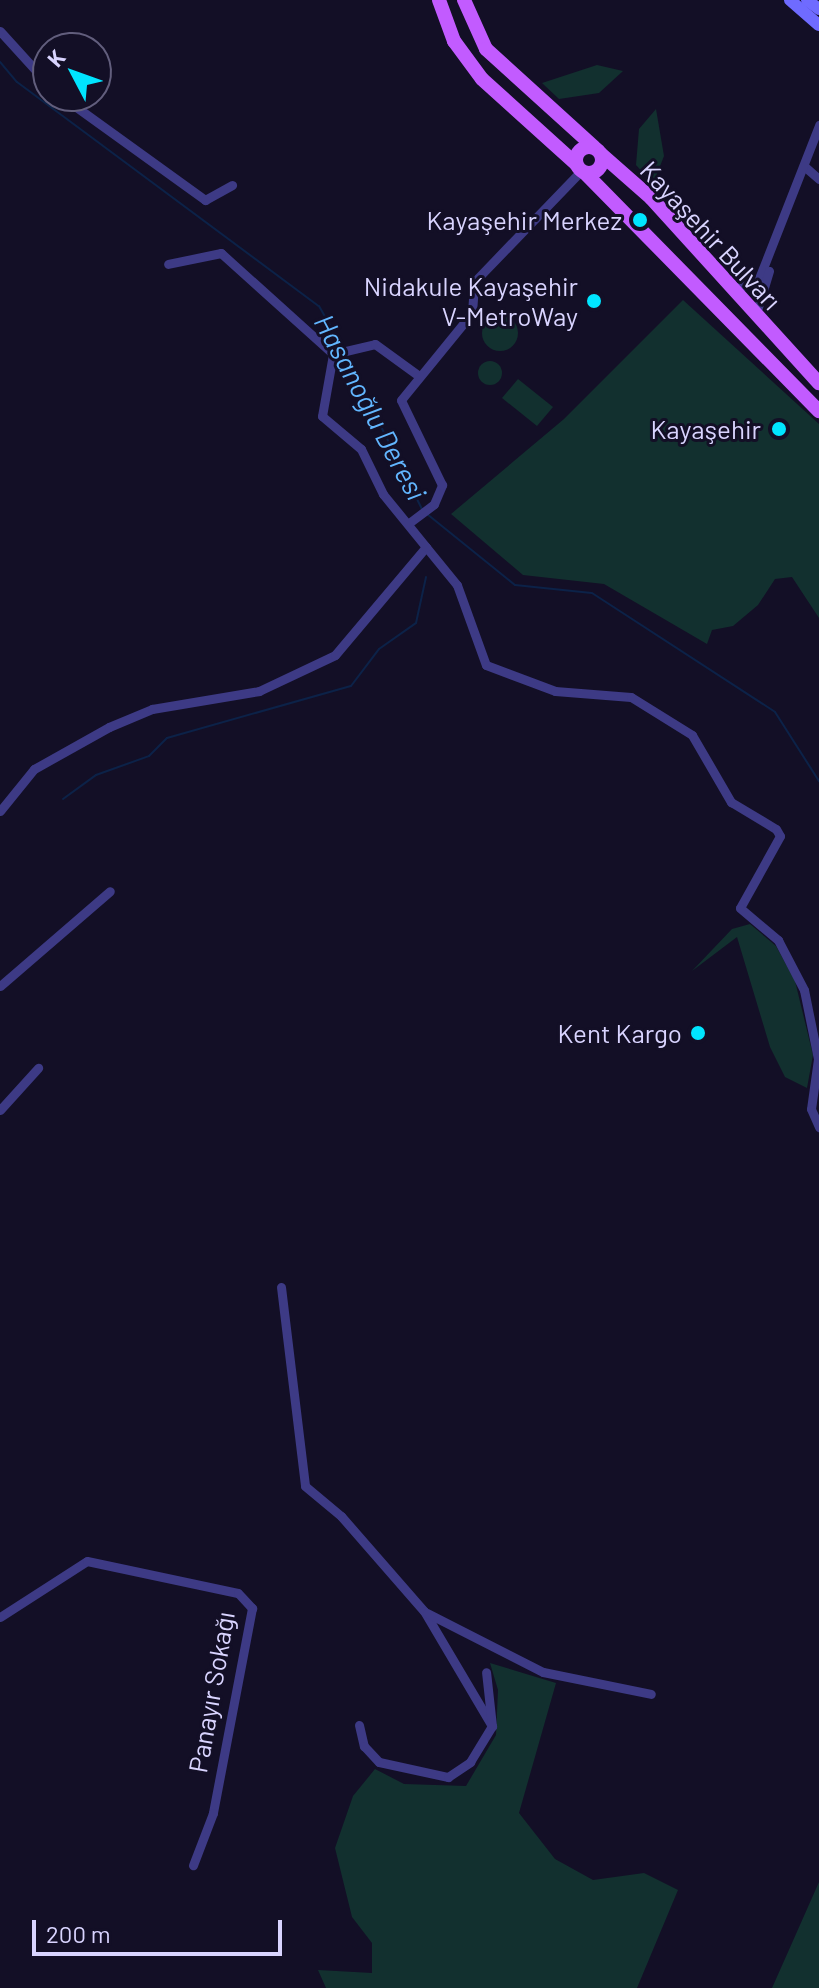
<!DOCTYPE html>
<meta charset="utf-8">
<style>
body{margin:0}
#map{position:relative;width:819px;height:1988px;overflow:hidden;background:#130f26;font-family:Barlow,sans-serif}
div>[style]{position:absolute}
.green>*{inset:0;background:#12302f}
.round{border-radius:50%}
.stream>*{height:2px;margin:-1px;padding:0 1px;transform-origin:1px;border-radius:1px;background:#0c2248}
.street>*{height:9px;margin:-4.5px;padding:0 4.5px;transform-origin:4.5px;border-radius:4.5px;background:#3d3a85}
.secondary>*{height:12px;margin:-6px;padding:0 6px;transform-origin:6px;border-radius:6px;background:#6f6bff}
.primary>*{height:14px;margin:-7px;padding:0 7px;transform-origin:7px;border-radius:7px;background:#c25bff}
.primary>.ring{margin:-7px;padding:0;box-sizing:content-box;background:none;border:14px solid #c25bff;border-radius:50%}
.dots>*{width:22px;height:22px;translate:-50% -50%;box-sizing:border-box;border:4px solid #130f26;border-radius:50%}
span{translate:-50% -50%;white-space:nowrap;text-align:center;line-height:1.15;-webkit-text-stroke:6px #130f26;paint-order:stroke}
.poi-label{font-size:26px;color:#d9d4ff}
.right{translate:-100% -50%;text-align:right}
.street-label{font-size:26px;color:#d9d4ff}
.water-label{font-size:28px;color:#62b6ff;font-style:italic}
.north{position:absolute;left:32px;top:32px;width:80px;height:80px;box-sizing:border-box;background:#130f26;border:2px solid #625e7d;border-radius:50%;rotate:311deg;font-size:22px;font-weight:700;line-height:32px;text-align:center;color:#d9d4ff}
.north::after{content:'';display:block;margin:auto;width:28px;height:36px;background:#00e5ff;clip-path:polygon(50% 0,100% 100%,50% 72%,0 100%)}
.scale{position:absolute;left:32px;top:1920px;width:250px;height:36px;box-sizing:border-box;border:4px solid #d9d4ff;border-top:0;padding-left:10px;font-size:24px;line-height:28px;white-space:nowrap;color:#d9d4ff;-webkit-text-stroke:6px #130f26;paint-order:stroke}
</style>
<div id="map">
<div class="green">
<i style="clip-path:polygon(597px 65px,623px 71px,599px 93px,559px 99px,542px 83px)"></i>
<i style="clip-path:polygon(656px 109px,664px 156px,653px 184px,636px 165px,639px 129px)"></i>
<i style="clip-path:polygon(683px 300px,819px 424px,819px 618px,792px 577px,775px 579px,758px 605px,733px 626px,712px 630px,707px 644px,604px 584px,523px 575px,451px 514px,564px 419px)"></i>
<i class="round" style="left:482px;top:315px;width:36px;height:36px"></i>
<i class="round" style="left:478px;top:361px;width:24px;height:24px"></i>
<i style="clip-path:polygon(518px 379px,553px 407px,537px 426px,502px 398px)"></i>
<i style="clip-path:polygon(750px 924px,776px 946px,795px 981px,813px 1055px,807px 1088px,785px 1077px,770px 1047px,737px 937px,692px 971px,732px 929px)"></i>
<i style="clip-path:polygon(490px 1663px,556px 1683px,519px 1813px,555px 1859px,593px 1880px,644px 1873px,678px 1890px,637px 1988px,326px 1988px,318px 1970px,372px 1973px,372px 1943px,352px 1917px,335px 1848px,353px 1796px,375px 1769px,404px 1784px,466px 1786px,496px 1735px,498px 1690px)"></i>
<i style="clip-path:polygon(819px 1882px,819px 1988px,772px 1988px,792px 1943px)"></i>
</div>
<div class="stream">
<i style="left:0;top:62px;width:26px;rotate:50deg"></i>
<i style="left:17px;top:82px;width:376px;rotate:36.6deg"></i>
<i style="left:319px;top:306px;width:48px;rotate:60.3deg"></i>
<i style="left:345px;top:354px;width:173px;rotate:63.6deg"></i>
<i style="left:427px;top:514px;width:113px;rotate:38.9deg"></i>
<i style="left:515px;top:585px;width:77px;rotate:5.9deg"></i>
<i style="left:592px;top:593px;width:218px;rotate:33deg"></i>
<i style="left:775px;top:712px;width:82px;rotate:57.5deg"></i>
<i style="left:63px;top:799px;width:41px;rotate:-36deg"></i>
<i style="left:96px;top:775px;width:56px;rotate:-19.7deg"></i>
<i style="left:149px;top:756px;width:25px;rotate:-45deg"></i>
<i style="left:167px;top:738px;width:191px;rotate:-15.8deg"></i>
<i style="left:351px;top:686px;width:46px;rotate:-52.9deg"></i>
<i style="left:379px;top:649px;width:45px;rotate:-35.1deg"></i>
<i style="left:416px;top:623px;width:47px;rotate:-77.7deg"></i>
</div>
<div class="street">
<i style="left:0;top:31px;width:72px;rotate:47.8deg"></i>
<i style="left:61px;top:96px;width:178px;rotate:35.8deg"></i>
<i style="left:205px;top:200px;width:31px;rotate:-29deg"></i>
<i style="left:804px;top:166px;width:20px;rotate:41deg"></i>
<i style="left:732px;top:289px;width:27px;rotate:-17deg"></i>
<i style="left:758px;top:281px;width:168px;rotate:-68.6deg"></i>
<i style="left:756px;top:314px;width:45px;rotate:-73.2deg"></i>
<i style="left:333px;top:354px;width:43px;rotate:-13.4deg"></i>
<i style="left:375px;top:344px;width:54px;rotate:36deg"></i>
<i style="left:409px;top:523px;width:31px;rotate:-37deg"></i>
<i style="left:434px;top:504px;width:21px;rotate:-67deg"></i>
<i style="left:442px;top:485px;width:94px;rotate:-115.8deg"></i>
<i style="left:401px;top:400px;width:112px;rotate:-50.8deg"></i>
<i style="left:472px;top:313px;width:31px;rotate:-86deg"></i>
<i style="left:474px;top:282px;width:154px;rotate:-46.1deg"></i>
<i style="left:426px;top:547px;width:49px;rotate:50.8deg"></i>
<i style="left:457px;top:585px;width:85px;rotate:70.1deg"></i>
<i style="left:486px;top:665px;width:74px;rotate:20.6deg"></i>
<i style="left:555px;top:691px;width:76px;rotate:4.5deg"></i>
<i style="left:631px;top:697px;width:72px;rotate:31.9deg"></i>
<i style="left:692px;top:735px;width:78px;rotate:59.8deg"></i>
<i style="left:731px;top:802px;width:52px;rotate:31deg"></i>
<i style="left:776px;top:829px;width:8px;rotate:60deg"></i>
<i style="left:780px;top:836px;width:82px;rotate:119.1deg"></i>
<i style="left:740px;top:908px;width:50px;rotate:40.1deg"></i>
<i style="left:778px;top:940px;width:56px;rotate:62.5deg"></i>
<i style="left:804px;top:990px;width:70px;rotate:78.5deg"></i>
<i style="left:818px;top:1059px;width:50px;rotate:98deg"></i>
<i style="left:811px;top:1109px;width:20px;rotate:66deg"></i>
<i style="left:0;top:811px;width:54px;rotate:-51deg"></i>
<i style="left:34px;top:769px;width:86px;rotate:-29.2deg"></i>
<i style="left:109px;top:727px;width:47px;rotate:-22.7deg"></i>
<i style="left:152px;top:709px;width:109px;rotate:-9.5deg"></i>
<i style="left:259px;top:691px;width:84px;rotate:-25.3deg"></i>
<i style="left:335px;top:655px;width:141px;rotate:-49.9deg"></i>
<i style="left:426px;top:547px;width:68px;rotate:-129.1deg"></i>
<i style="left:383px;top:494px;width:50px;rotate:-116.1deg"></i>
<i style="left:361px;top:449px;width:51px;rotate:-139.8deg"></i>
<i style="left:322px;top:416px;width:63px;rotate:-79.9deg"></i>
<i style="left:333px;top:354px;width:151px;rotate:-138deg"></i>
<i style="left:221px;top:253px;width:54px;rotate:168.3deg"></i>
<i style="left:0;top:986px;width:145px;rotate:-40.8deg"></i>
<i style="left:0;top:1110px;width:57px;rotate:-47.9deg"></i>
<i style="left:281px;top:1287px;width:200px;rotate:83.1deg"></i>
<i style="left:305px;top:1486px;width:47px;rotate:39.8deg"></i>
<i style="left:341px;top:1516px;width:126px;rotate:48.9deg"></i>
<i style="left:424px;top:1611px;width:134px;rotate:59.4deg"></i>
<i style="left:427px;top:1613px;width:130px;rotate:27deg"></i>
<i style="left:543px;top:1672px;width:110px;rotate:11.5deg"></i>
<i style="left:0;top:1617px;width:103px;rotate:-32.8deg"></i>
<i style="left:87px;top:1561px;width:154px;rotate:12deg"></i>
<i style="left:238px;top:1593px;width:21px;rotate:47deg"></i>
<i style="left:252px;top:1608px;width:209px;rotate:100.8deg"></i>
<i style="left:213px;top:1813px;width:56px;rotate:111deg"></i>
<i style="left:359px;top:1725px;width:22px;rotate:77deg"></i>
<i style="left:364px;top:1746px;width:22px;rotate:47deg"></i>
<i style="left:379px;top:1762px;width:71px;rotate:12.3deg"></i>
<i style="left:448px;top:1777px;width:27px;rotate:-34deg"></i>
<i style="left:470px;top:1762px;width:42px;rotate:-58.6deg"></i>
<i style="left:492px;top:1726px;width:54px;rotate:-96.3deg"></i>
</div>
<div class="secondary">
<i style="left:790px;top:0;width:38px;rotate:41deg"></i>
<i style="left:807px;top:0;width:15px;rotate:37deg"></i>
</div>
<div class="primary">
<i style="left:439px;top:0;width:44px;rotate:69.9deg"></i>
<i style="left:454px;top:41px;width:47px;rotate:53.6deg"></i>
<i style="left:482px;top:79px;width:127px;rotate:42.1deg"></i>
<i style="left:464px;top:0;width:54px;rotate:65.8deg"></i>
<i style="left:486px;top:49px;width:146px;rotate:42.2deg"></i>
<i class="ring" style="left:576px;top:147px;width:12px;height:12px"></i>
<i style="left:601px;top:154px;width:67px;rotate:41.3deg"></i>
<i style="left:651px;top:198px;width:250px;rotate:47.8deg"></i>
<i style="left:585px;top:173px;width:334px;rotate:45.5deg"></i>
</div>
<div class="dots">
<i style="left:640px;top:220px;background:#00e5ff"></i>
<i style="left:594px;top:301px;background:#00e5ff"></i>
<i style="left:779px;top:429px;background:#00e5ff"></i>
<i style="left:698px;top:1033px;background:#00e5ff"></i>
</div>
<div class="poi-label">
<span class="right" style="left:622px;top:220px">Kayaşehir Merkez</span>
<span class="right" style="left:578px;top:301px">Nidakule Kayaşehir<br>V-MetroWay</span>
<span class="right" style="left:761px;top:429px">Kayaşehir</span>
<span class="right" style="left:682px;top:1033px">Kent Kargo</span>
</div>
<div class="street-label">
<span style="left:711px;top:235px;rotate:47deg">Kayaşehir Bulvarı</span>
<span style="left:211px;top:1692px;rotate:-80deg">Panayır Sokağı</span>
</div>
<div class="water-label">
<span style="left:371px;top:407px;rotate:62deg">Hasanoğlu Deresi</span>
</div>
<div class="north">K</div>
<div class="scale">200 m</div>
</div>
